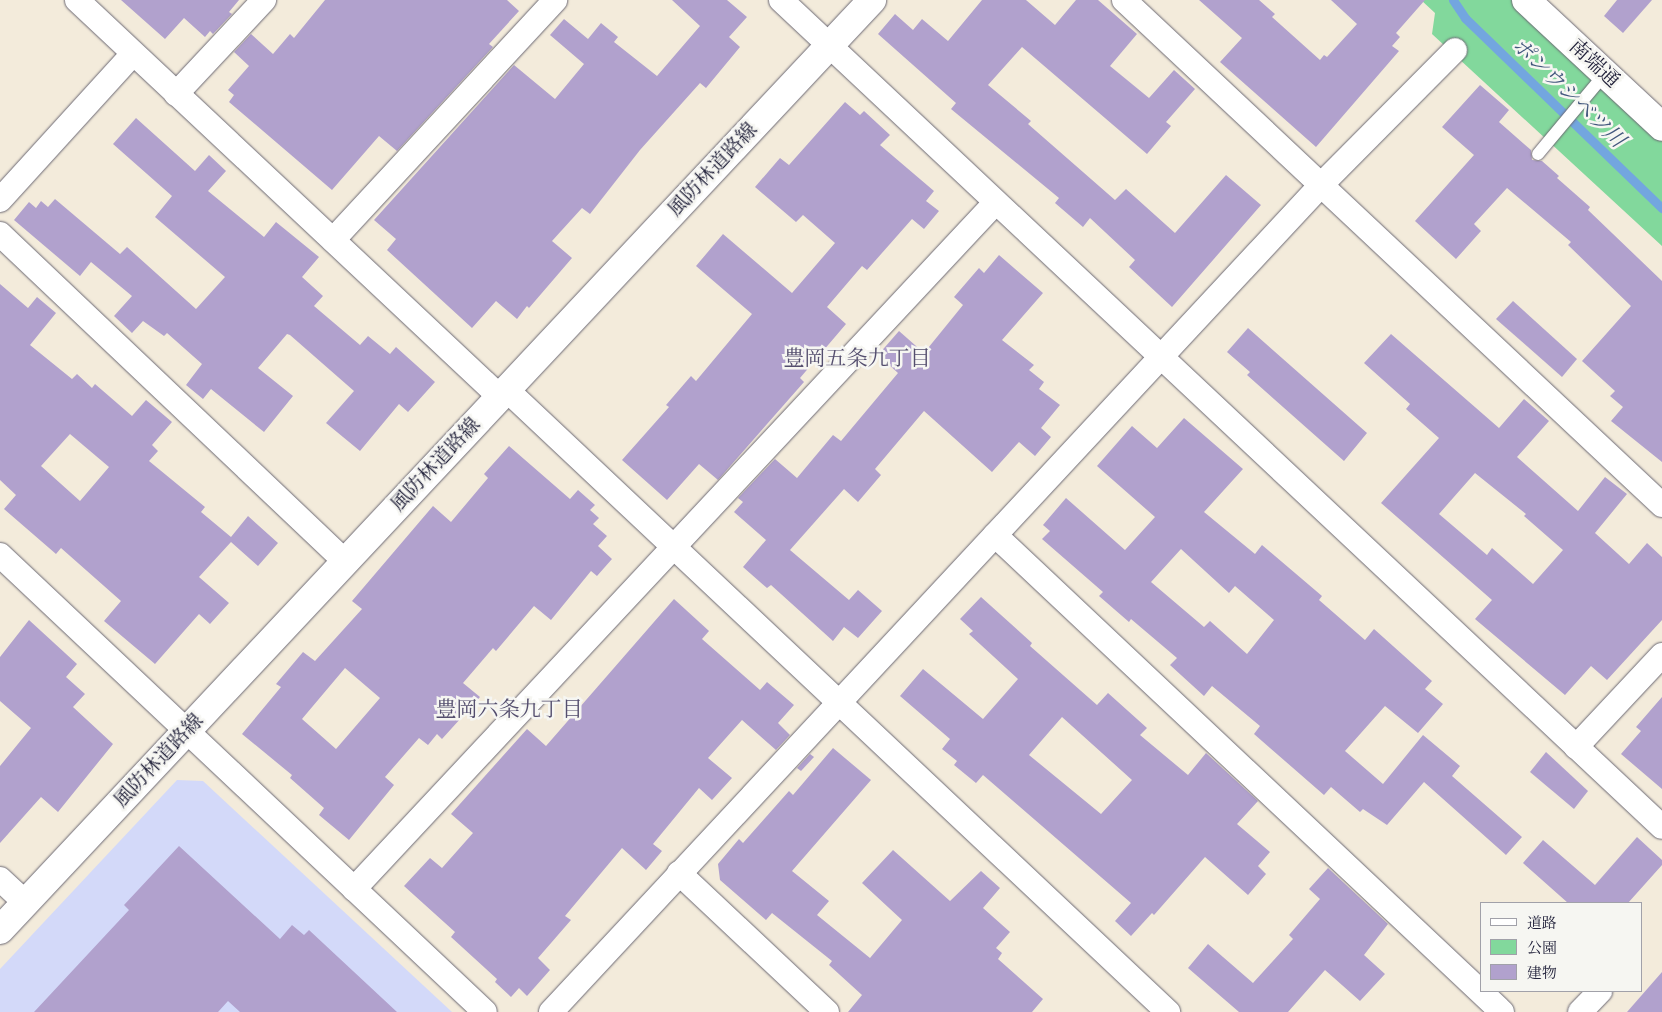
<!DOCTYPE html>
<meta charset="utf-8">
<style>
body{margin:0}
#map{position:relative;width:1662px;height:1012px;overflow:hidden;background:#f3ebdb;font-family:"Libre Bodoni","Noto Serif JP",serif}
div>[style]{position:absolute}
.built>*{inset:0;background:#d3d9f9}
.green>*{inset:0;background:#82d89c}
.stream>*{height:9px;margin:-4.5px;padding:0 4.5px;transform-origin:4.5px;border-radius:4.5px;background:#73a6df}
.building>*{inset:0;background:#b1a1cd}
.roads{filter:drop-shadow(0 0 1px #6b6873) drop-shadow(0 0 1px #6b6873)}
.lane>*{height:12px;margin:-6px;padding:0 6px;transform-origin:6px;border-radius:6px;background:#fff}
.street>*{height:24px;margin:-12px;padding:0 12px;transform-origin:12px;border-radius:12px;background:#fff}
.secondary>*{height:28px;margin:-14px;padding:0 14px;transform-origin:14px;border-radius:14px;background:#fff}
span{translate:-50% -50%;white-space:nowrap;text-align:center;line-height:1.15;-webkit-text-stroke:5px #f6f6f2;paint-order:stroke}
.street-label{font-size:20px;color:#22223b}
.water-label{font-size:21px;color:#42577d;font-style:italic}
.neighbourhood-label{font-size:21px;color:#544e6e}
.legend{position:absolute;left:1480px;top:902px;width:162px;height:90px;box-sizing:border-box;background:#f6f6f2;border:1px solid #a1a1a9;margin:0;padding:6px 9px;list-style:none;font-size:15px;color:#22223b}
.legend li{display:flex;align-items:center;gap:10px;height:25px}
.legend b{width:25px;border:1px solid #a1a1a9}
</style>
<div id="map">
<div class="built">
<i style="clip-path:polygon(177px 780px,203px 781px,452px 1012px,0 1012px,0 969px)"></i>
</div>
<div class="green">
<i style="clip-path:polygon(1421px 0,1526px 0,1662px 127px,1662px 246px,1432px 34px,1435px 13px)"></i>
</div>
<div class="stream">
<i style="left:1453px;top:0;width:22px;rotate:56deg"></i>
<i style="left:1465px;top:18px;width:274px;rotate:44deg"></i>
</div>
<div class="building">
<i style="clip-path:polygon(121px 0,239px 0,229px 12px,232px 14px,213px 34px,210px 31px,205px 37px,184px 18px,165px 39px)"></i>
<i style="clip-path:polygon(325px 0,507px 0,519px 11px,489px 44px,493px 47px,397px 151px,379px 136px,332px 190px,229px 102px,234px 95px,228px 90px,249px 66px,234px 52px,251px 34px,273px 54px,290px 34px,294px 38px)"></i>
<i style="clip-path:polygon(672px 0,727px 0,747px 17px,729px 37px,740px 47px,706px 88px,700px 83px,640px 150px,590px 214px,582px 208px,552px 241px,572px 258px,529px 308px,527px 306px,517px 319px,496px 301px,472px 328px,387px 250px,396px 239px,374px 220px,514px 65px,555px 99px,584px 64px,550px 35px,564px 19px,588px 39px,601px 23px,618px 37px,614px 42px,657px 76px,700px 26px)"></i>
<i style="clip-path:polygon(982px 0,1026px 0,1055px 25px,1076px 0,1098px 0,1137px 34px,1110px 66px,1149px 98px,1174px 70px,1195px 89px,1166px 122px,1171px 126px,1147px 154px,1022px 47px,988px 85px,1031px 121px,1028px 124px,1115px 200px,1126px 189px,1175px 233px,1226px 175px,1261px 205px,1172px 307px,1129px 267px,1135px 260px,1090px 218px,1083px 227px,1055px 203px,1059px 198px,951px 109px,956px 103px,878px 34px,895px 14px,913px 30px,922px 19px,948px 41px)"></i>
<i style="clip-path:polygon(1199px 0,1259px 0,1275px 14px,1272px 17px,1320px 60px,1324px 55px,1327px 57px,1357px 24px,1331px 0,1425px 0,1396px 33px,1400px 37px,1392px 46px,1399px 51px,1316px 147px,1220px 62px,1242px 38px)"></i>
<i style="clip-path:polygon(1617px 0,1652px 0,1623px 33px,1604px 16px)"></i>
<i style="clip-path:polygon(1480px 85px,1509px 110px,1499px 122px,1531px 150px,1532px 160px,1542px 161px,1559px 176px,1557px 178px,1590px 207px,1588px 210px,1662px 281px,1662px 462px,1611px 421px,1623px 407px,1610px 396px,1615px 391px,1582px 361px,1631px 306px,1568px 245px,1571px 242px,1507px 188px,1474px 224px,1481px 231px,1456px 259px,1415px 221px,1474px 155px,1442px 127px)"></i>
<i style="clip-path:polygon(845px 102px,860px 115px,864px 111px,890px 135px,880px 145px,934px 191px,926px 201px,939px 211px,924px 229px,912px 219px,867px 270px,862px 266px,827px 307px,846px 324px,800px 378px,804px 382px,718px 480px,699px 464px,667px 500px,622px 460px,669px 407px,666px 405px,691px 376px,696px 381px,752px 314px,696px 266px,723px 234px,792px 293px,835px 243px,803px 215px,796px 222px,755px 187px,780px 158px,789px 165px)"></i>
<i style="clip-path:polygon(136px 118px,195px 171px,209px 155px,226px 171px,208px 191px,264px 237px,276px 222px,319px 257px,302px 277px,323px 296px,314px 306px,360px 345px,368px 336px,390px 354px,396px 347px,435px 382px,408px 412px,399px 404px,360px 451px,326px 423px,354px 391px,290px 335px,287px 334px,258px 368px,293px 396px,264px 432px,211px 389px,203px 399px,186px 385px,202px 364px,167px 333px,164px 336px,143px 321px,132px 333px,114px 316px,132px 296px,91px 262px,80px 276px,14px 220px,29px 202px,36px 208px,41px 201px,48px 207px,55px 199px,120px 254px,127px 247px,196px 309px,225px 277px,155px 217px,172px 196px,113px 144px)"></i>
<i style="clip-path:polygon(999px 255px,1043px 293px,1002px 340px,1034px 365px,1029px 370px,1044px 382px,1039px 389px,1060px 405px,1041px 428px,1051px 437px,1035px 456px,1019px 442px,992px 472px,924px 411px,875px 469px,881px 475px,858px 502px,844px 489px,790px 550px,849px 600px,858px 590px,882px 611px,858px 638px,844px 627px,833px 641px,771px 585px,767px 588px,743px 567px,766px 540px,734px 512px,743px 502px,738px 498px,775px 459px,797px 478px,833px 435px,841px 441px,898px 373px,878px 355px,899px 331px,924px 353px,963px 305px,954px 297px,979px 268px,984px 273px)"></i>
<i style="clip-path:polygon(evenodd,0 284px,28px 308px,37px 297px,56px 313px,30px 345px,72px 379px,77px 374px,92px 388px,95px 384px,132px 416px,146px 400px,172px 422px,152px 445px,158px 451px,149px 461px,205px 507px,201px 512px,231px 537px,248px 516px,278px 543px,258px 566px,231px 542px,199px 577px,229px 603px,210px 624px,199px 614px,155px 664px,104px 621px,121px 601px,61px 548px,56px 554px,4px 509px,16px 495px,0 480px,0 284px,70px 434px,109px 467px,80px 501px,41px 466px,70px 434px)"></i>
<i style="clip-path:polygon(1513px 301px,1577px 359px,1562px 377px,1496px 319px)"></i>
<i style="clip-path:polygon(1248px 328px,1367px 433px,1344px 461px,1247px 375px,1250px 372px,1227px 352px)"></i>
<i style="clip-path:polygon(evenodd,1391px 334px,1499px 428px,1524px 399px,1549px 421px,1517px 457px,1578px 511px,1605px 477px,1627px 494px,1595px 533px,1629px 564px,1647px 543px,1662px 557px,1662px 620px,1607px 680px,1591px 666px,1565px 695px,1475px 619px,1492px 600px,1381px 503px,1439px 438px,1406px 409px,1410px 404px,1364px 363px,1391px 334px,1475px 473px,1526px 514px,1524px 516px,1563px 550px,1533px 584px,1492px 548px,1487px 555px,1439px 514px,1475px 473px)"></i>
<i style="clip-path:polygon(evenodd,1184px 418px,1243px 469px,1204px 512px,1255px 554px,1262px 545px,1322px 596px,1319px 600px,1365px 640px,1374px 629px,1432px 681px,1425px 689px,1443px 704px,1418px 733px,1385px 706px,1345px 751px,1383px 784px,1423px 735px,1460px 766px,1452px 776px,1522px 837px,1506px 855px,1424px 782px,1387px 825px,1363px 809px,1360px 812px,1331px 787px,1324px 795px,1254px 734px,1260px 726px,1212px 686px,1204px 696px,1170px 665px,1177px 658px,1131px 619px,1129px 622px,1099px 596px,1103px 592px,1042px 539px,1050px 531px,1043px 525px,1066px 498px,1125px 550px,1155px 517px,1097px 466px,1132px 426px,1157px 448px,1184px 418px,1181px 549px,1229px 593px,1235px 586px,1274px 620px,1247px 654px,1210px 621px,1204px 627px,1151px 582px,1181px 549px)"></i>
<i style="clip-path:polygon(evenodd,509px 446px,570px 499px,578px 490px,595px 505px,590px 510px,599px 518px,593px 524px,607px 536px,598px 546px,612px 559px,597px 576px,591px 571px,551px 620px,534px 606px,496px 651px,493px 648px,463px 683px,480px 697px,442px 739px,437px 734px,428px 745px,419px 738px,385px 777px,394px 785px,349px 840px,319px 815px,324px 808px,290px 778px,292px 775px,242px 734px,281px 687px,276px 684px,303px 652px,315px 661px,362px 609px,352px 601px,433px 506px,451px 522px,488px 478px,484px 474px,509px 446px,345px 668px,380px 698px,336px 749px,302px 719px,345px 668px)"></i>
<i style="clip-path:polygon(evenodd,981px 597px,1032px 643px,1030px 646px,1097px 705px,1108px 693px,1147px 728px,1140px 735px,1188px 775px,1206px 753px,1258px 801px,1237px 824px,1270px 852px,1258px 866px,1266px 874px,1248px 895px,1205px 857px,1154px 915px,1152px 913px,1131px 936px,1115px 921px,1131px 903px,983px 775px,976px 783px,954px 765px,957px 761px,942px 749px,950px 739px,900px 696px,923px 669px,983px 719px,1018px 679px,969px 634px,973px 631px,960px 619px,981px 597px,1062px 717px,1132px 780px,1101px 814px,1029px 755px,1062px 717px)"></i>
<i style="clip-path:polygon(674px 599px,709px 631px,702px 639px,760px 690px,767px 682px,794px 705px,778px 723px,790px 735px,776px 750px,742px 720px,708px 758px,732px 778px,712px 800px,699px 788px,653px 844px,662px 851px,646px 870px,622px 848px,565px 916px,571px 920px,538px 958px,550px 970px,527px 996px,519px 988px,511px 997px,495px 982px,497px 979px,451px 937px,455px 932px,404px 886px,430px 858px,442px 868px,473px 833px,451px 814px,527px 729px,546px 746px)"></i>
<i style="clip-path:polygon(29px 620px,77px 664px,66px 677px,85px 694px,73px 707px,113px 744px,58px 812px,41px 797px,0 843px,0 766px,31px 728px,0 701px,0 657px)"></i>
<i style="clip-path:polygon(1662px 697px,1662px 789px,1621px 754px,1641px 731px,1636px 727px)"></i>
<i style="clip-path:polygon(833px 748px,871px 780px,792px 871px,829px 901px,817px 915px,870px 958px,902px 920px,862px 883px,893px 850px,950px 901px,981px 871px,1000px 888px,983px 908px,1010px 932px,996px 948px,1002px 953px,998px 959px,1043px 999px,1032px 1012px,848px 1012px,862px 995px,829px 965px,832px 961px,772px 913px,766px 920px,720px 880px,718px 864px,739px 839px,743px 843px,789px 791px,793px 795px)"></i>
<i style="clip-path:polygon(1546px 752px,1588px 791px,1574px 809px,1530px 772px)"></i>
<i style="clip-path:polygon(810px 754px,814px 757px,801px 771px,797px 768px)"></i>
<i style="clip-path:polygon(1637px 837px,1662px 860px,1662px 865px,1628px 903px,1568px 903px,1523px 863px,1543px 840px,1595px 885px)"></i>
<i style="clip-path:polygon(179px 846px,280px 939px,292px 925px,304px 935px,309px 930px,397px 1012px,240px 1012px,228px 1001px,218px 1012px,34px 1012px,129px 910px,124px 905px)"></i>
<i style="clip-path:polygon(1328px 868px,1388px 924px,1364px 955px,1385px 974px,1360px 1001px,1325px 970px,1288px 1012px,1239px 1012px,1188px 968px,1208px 944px,1253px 983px,1293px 939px,1289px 935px,1320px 899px,1309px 889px)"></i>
<i style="clip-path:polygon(1662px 972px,1662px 1012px,1627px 1012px)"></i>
</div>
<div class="roads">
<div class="lane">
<i style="left:1538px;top:154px;width:104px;rotate:-50.1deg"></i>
</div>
<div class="street">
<i style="left:77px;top:0;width:580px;rotate:43.18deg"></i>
<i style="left:781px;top:0;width:1208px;rotate:43.19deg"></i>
<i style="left:1124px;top:0;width:738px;rotate:43.19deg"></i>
<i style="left:176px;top:94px;width:129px;rotate:-46.9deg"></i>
<i style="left:0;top:200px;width:197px;rotate:-47.7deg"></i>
<i style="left:0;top:234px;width:477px;rotate:43.5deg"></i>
<i style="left:333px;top:240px;width:327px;rotate:-47.2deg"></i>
<i style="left:507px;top:390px;width:908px;rotate:43.26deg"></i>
<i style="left:995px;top:535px;width:696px;rotate:43.25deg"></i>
<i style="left:0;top:555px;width:666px;rotate:43.3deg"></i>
<i style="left:1576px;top:747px;width:126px;rotate:-46.9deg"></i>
<i style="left:679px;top:873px;width:203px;rotate:43.2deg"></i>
<i style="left:0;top:879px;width:35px;rotate:43deg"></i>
<i style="left:354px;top:889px;width:939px;rotate:-46.94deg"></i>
<i style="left:551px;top:1012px;width:1130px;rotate:-47.04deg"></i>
<i style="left:1321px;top:185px;width:190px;rotate:-45.2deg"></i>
<i style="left:1580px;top:1012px;width:29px;rotate:-46deg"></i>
</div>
<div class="secondary">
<i style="left:1526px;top:0;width:186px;rotate:43deg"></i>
<i style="left:0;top:930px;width:1275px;rotate:-46.84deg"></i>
</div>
</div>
<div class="street-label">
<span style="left:1594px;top:64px;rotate:43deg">南端通</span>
<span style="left:713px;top:170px;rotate:-47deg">風防林道路線</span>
<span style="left:436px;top:465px;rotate:-47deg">風防林道路線</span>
<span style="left:159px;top:761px;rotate:-47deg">風防林道路線</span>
</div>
<div class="water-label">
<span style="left:1568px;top:93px;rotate:44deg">ポンウシベツ川</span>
</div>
<div class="neighbourhood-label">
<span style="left:857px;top:359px">豊岡五条九丁目</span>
<span style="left:509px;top:710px">豊岡六条九丁目</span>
</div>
<ul class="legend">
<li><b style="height:6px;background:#fff"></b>道路</li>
<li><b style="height:14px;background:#82d89c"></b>公園</li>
<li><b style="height:14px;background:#b1a1cd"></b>建物</li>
</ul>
</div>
